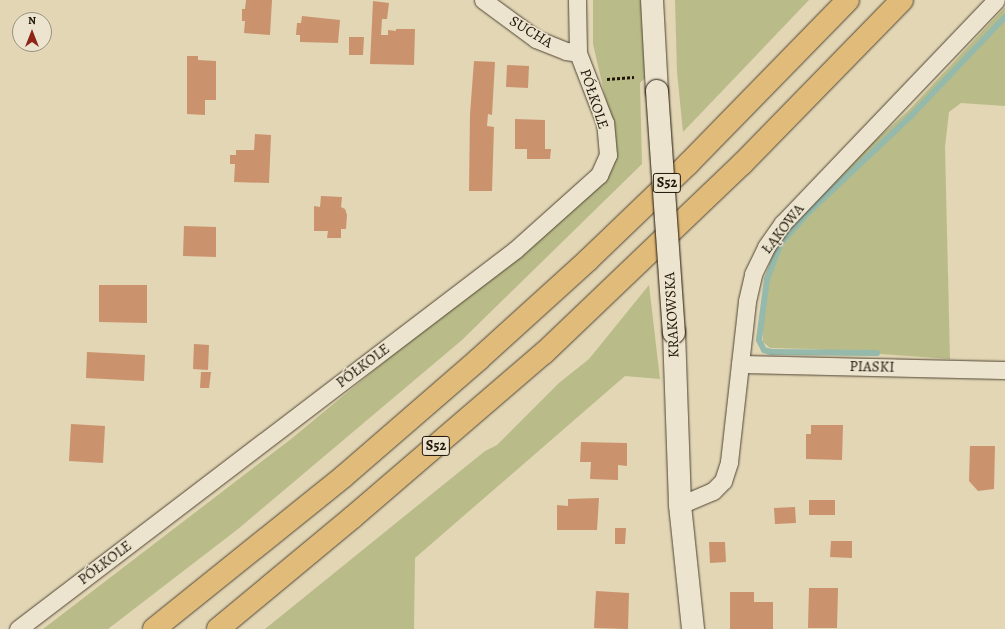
<!DOCTYPE html>
<meta charset="utf-8">
<style>
body{margin:0}
#map{position:relative;width:1005px;height:629px;overflow:hidden;background:#e2d6b5;font-family:Alegreya,serif}
div>[style]{position:absolute}
.green>*{inset:0;background:#b9bc89}
.stream>*{height:6px;margin:-3px;padding:0 3px;transform-origin:3px;border-radius:3px;background:#95b9ab}
.building>*{inset:0;background:#cb926e}
.path>*{height:2.5px;margin-top:-1.25px;transform-origin:0;background:repeating-linear-gradient(90deg,#201508 0 3px,transparent 0 5px)}
.roads{filter:drop-shadow(0 0 1px #504533) drop-shadow(0 0 1px #504533)}
.street>*{height:17px;margin:-8.5px;padding:0 8.5px;transform-origin:8.5px;border-radius:8.5px;background:#ece4cf}
.secondary>*{height:22px;margin:-11px;padding:0 11px;transform-origin:11px;border-radius:11px;background:#ece4cf}
.highway>*{height:22px;margin:-11px;padding:0 11px;transform-origin:11px;border-radius:11px;background:#e1bb7a}
.bridges{filter:drop-shadow(0 0 1px #201508) drop-shadow(0 0 1px #201508)}
.secondary-bridge>*{height:22px;margin:-11px;padding:0 11px;transform-origin:11px;border-radius:11px;background:#ece4cf}
span{translate:-50% -50%;white-space:nowrap;text-align:center;line-height:1.15;-webkit-text-stroke:3px #ece4cf;paint-order:stroke}
.shield-label span{padding:1px 3px;background:#ece4cf;border:1px solid;border-radius:3px;-webkit-text-stroke-width:0}
.shield-label{font-size:14px;color:#201508;font-weight:700}
.street-label{font-size:15px;color:#201508}
.north{position:absolute;left:12px;top:12px;width:40px;height:40px;box-sizing:border-box;background:#ece4cf;border:1px solid #9a917f;border-radius:50%;rotate:0deg;font-size:11px;font-weight:700;line-height:16px;text-align:center;color:#201508}
.north::after{content:'';display:block;margin:auto;width:14px;height:18px;background:#8f2418;clip-path:polygon(50% 0,100% 100%,50% 72%,0 100%)}
</style>
<div id="map">
<div class="green">
<i style="clip-path:polygon(593px 0,643px 0,647px 76px,640px 83px,642px 164px,462px 340px,238px 529px,108px 629px,43px 629px,291px 439px,609px 176px,614px 154px,611px 122px,593px 44px)"></i>
<i style="clip-path:polygon(675px 0,809px 0,683px 132px,677px 72px)"></i>
<i style="clip-path:polygon(1005px 7px,1005px 106px,961px 103px,949px 112px,945px 147px,950px 359px,810px 349px,770px 348px,763px 342px,763px 288px,770px 263px,785px 230px,840px 173px,909px 110px)"></i>
<i style="clip-path:polygon(649px 285px,660px 379px,625px 376px,415px 558px,414px 629px,265px 629px,485px 451px,497px 445px,559px 383px,589px 359px)"></i>
</div>
<div class="stream">
<i style="left:877px;top:353px;width:106px;rotate:-179.5deg"></i>
<i style="left:771px;top:352px;width:7px;rotate:-164deg"></i>
<i style="left:764px;top:350px;width:11px;rotate:-117deg"></i>
<i style="left:759px;top:340px;width:62px;rotate:-82.5deg"></i>
<i style="left:767px;top:279px;width:39px;rotate:-69deg"></i>
<i style="left:781px;top:243px;width:42px;rotate:-47.9deg"></i>
<i style="left:809px;top:212px;width:140px;rotate:-43.3deg"></i>
<i style="left:911px;top:116px;width:137px;rotate:-46.5deg"></i>
</div>
<div class="building">
<i style="clip-path:polygon(246px 0,272px 0,270px 35px,244px 33px,245px 21px,242px 21px,242px 9px,245px 9px)"></i>
<i style="clip-path:polygon(373px 1px,389px 3px,387px 19px,382px 19px,381px 35px,388px 35px,388px 30px,396px 31px,396px 29px,415px 29px,414px 65px,370px 64px)"></i>
<i style="clip-path:polygon(302px 16px,340px 20px,338px 43px,300px 42px,300px 35px,296px 35px,297px 23px,301px 23px)"></i>
<i style="clip-path:polygon(349px 37px,364px 37px,363px 55px,349px 55px)"></i>
<i style="clip-path:polygon(187px 56px,198px 56px,198px 60px,216px 61px,216px 100px,205px 100px,205px 115px,187px 114px)"></i>
<i style="clip-path:polygon(474px 61px,495px 62px,492px 115px,488px 114px,487px 126px,494px 127px,492px 191px,469px 191px,470px 114px)"></i>
<i style="clip-path:polygon(507px 65px,529px 66px,528px 88px,506px 87px)"></i>
<i style="clip-path:polygon(515px 119px,545px 120px,545px 149px,551px 149px,550px 159px,527px 159px,527px 149px,515px 149px)"></i>
<i style="clip-path:polygon(255px 134px,271px 135px,269px 183px,234px 182px,235px 164px,230px 164px,230px 155px,236px 155px,236px 150px,254px 150px)"></i>
<i style="clip-path:polygon(321px 196px,342px 197px,341px 207px,345px 209px,347px 215px,346px 229px,341px 229px,341px 238px,327px 238px,328px 231px,314px 231px,314px 206px,320px 207px)"></i>
<i style="clip-path:polygon(184px 226px,216px 227px,216px 257px,183px 256px)"></i>
<i style="clip-path:polygon(99px 285px,147px 285px,147px 323px,99px 322px)"></i>
<i style="clip-path:polygon(194px 344px,209px 345px,208px 370px,193px 369px)"></i>
<i style="clip-path:polygon(87px 352px,145px 355px,144px 381px,86px 378px)"></i>
<i style="clip-path:polygon(201px 372px,211px 372px,209px 388px,200px 388px)"></i>
<i style="clip-path:polygon(71px 424px,105px 426px,103px 463px,69px 461px)"></i>
<i style="clip-path:polygon(811px 425px,843px 425px,842px 460px,806px 459px,806px 434px,811px 434px)"></i>
<i style="clip-path:polygon(581px 442px,627px 443px,627px 466px,618px 465px,618px 480px,590px 479px,591px 462px,580px 462px)"></i>
<i style="clip-path:polygon(970px 446px,995px 446px,994px 489px,978px 491px,969px 481px)"></i>
<i style="clip-path:polygon(599px 498px,597px 530px,557px 530px,557px 505px,568px 506px,568px 499px)"></i>
<i style="clip-path:polygon(809px 500px,835px 500px,835px 515px,809px 515px)"></i>
<i style="clip-path:polygon(795px 507px,796px 523px,775px 524px,774px 508px)"></i>
<i style="clip-path:polygon(615px 528px,626px 528px,625px 544px,615px 544px)"></i>
<i style="clip-path:polygon(831px 541px,852px 541px,852px 558px,830px 557px)"></i>
<i style="clip-path:polygon(709px 542px,725px 542px,726px 562px,710px 563px)"></i>
<i style="clip-path:polygon(809px 588px,838px 588px,837px 628px,808px 628px)"></i>
<i style="clip-path:polygon(596px 591px,629px 593px,628px 629px,594px 628px)"></i>
<i style="clip-path:polygon(730px 592px,754px 592px,754px 602px,773px 602px,773px 629px,730px 629px)"></i>
</div>
<div class="path">
<i style="left:607px;top:79px;width:27px;rotate:-4deg"></i>
</div>
<div class="roads">
<div class="street">
<i style="left:483px;top:0;width:66px;rotate:36.3deg"></i>
<i style="left:536px;top:39px;width:32px;rotate:22deg"></i>
<i style="left:566px;top:51px;width:12px;rotate:9deg"></i>
<i style="left:740px;top:364px;width:265px;rotate:1.3deg"></i>
<i style="left:680px;top:505px;width:36px;rotate:-23deg"></i>
<i style="left:713px;top:491px;width:14px;rotate:-45deg"></i>
<i style="left:723px;top:481px;width:20px;rotate:-72deg"></i>
<i style="left:729px;top:462px;width:162px;rotate:-83.6deg"></i>
<i style="left:747px;top:301px;width:28px;rotate:-77deg"></i>
<i style="left:753px;top:274px;width:30px;rotate:-64deg"></i>
<i style="left:766px;top:247px;width:29px;rotate:-55deg"></i>
<i style="left:783px;top:223px;width:308px;rotate:-46.3deg"></i>
<i style="left:18px;top:629px;width:625px;rotate:-37.33deg"></i>
<i style="left:515px;top:250px;width:113px;rotate:-41.8deg"></i>
<i style="left:599px;top:175px;width:22px;rotate:-66deg"></i>
<i style="left:608px;top:155px;width:32px;rotate:-95deg"></i>
<i style="left:605px;top:123px;width:75px;rotate:-111.1deg"></i>
<i style="left:578px;top:53px;width:53px;rotate:-91.1deg"></i>
</div>
<div class="secondary">
<i style="left:652px;top:0;width:91px;rotate:86.9deg"></i>
<i style="left:674px;top:332px;width:173px;rotate:88deg"></i>
<i style="left:680px;top:505px;width:125px;rotate:84deg"></i>
</div>
<div class="highway">
<i style="left:154px;top:629px;width:243px;rotate:-38.8deg"></i>
<i style="left:343px;top:477px;width:180px;rotate:-40.9deg"></i>
<i style="left:479px;top:359px;width:147px;rotate:-42.2deg"></i>
<i style="left:588px;top:260px;width:139px;rotate:-43.8deg"></i>
<i style="left:688px;top:164px;width:229px;rotate:-45.7deg"></i>
<i style="left:218px;top:629px;width:175px;rotate:-39.7deg"></i>
<i style="left:353px;top:517px;width:252px;rotate:-40.7deg"></i>
<i style="left:544px;top:353px;width:274px;rotate:-43.7deg"></i>
<i style="left:742px;top:164px;width:229px;rotate:-45.7deg"></i>
</div>
</div>
<div class="bridges">
<div class="secondary-bridge">
<i style="left:657px;top:91px;width:242px;rotate:86deg"></i>
</div>
</div>
<div class="shield-label">
<span style="left:667px;top:183px">S52</span>
<span style="left:436px;top:446px">S52</span>
</div>
<div class="street-label">
<span style="left:531px;top:32px;rotate:31deg">SUCHA</span>
<span style="left:594px;top:99px;rotate:72deg">PÓŁKOLE</span>
<span style="left:783px;top:229px;rotate:-52deg">ŁĄKOWA</span>
<span style="left:672px;top:315px;rotate:-93deg">KRAKOWSKA</span>
<span style="left:363px;top:366px;rotate:-37deg">PÓŁKOLE</span>
<span style="left:872px;top:367px;rotate:1deg">PIASKI</span>
<span style="left:105px;top:563px;rotate:-37deg">PÓŁKOLE</span>
</div>
<div class="north">N</div>
</div>
